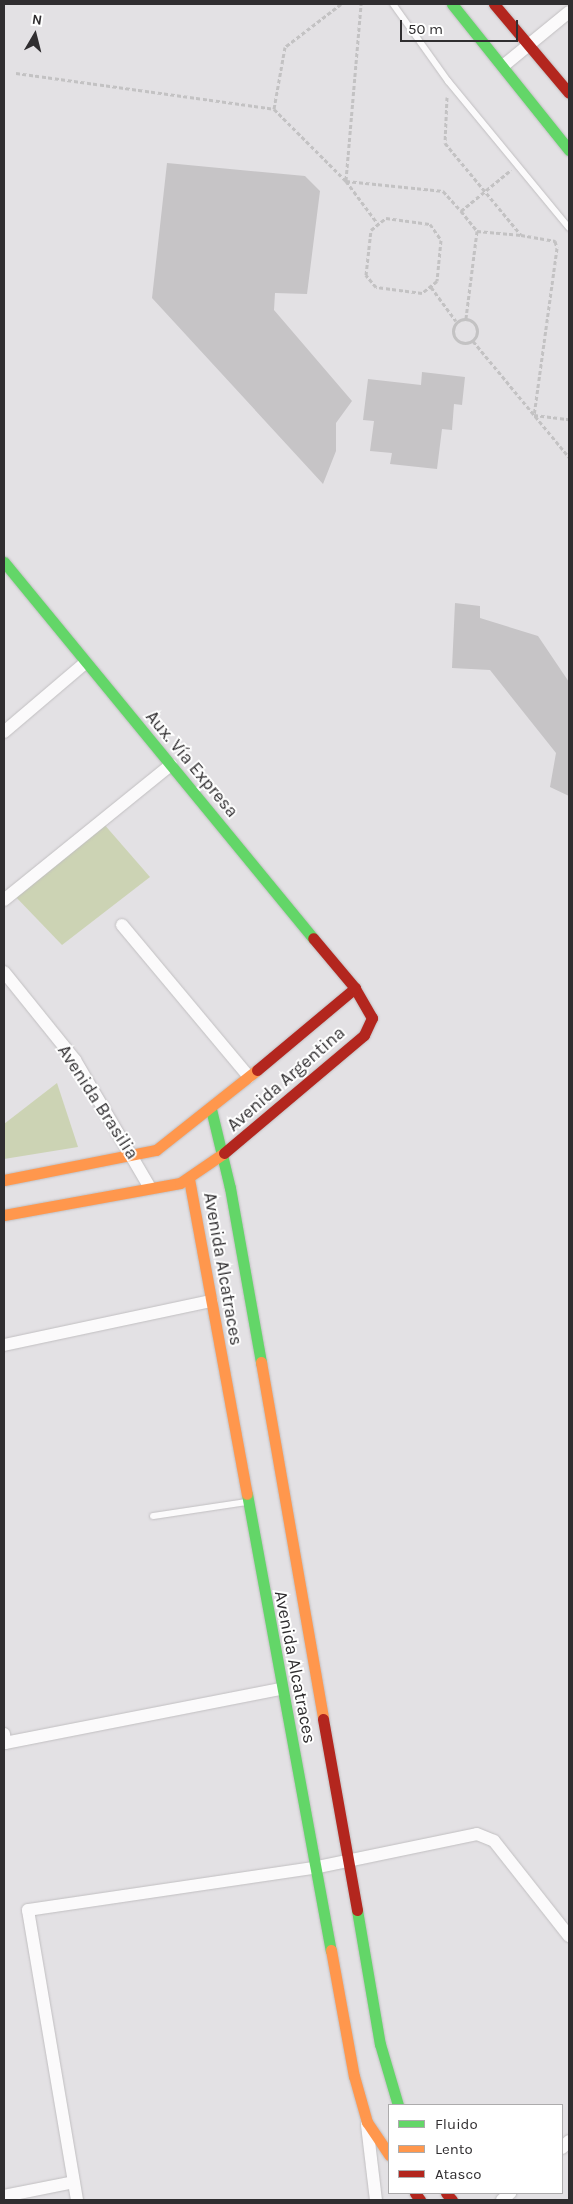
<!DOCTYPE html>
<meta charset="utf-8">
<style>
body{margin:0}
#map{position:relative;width:573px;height:2204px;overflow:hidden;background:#e3e1e4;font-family:Karla,sans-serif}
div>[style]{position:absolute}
.green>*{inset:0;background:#ccd3b4}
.building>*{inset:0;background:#c6c4c6}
.path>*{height:3px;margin-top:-1.5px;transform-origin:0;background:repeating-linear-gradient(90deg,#c3c2c3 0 4px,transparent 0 6.5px)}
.path>.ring{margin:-1.5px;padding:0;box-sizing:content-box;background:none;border:3px solid #c3c2c3;border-radius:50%}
.roads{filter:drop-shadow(0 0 1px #c1bfc1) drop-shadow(0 0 1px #c1bfc1)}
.lane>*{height:6px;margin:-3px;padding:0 3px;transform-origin:3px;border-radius:3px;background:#fbfafb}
.street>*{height:12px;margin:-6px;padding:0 6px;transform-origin:6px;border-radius:6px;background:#fbfafb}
.fast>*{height:11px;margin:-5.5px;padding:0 5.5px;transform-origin:5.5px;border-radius:5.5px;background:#63d668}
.slow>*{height:11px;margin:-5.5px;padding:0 5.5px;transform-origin:5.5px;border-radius:5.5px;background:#ff974d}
.jam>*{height:11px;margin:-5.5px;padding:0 5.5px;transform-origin:5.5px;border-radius:5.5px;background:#b3261e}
span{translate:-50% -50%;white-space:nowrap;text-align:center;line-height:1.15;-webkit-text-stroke:4px #fff;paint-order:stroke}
.street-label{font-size:18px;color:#302e30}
.frame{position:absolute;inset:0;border:5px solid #302e30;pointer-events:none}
.legend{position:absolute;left:388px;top:2104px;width:175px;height:90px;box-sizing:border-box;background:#fff;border:1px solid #acabac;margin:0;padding:6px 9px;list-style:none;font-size:15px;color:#302e30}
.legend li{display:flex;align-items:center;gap:10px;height:25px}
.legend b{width:25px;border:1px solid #acabac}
.north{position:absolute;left:10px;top:10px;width:50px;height:50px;-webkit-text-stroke:4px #fff;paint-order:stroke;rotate:8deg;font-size:14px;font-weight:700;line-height:20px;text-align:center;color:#302e30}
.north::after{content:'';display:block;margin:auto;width:18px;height:22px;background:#302e30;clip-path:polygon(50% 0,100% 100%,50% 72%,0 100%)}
.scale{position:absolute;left:400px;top:20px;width:118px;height:22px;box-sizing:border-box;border:2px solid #302e30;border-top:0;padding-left:6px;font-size:15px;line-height:18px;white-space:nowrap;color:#302e30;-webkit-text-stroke:4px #fff;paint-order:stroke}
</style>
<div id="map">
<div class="green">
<i style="clip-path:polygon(103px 823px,150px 877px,62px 945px,13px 894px)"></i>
<i style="clip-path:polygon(57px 1083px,78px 1147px,4px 1159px,4px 1124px)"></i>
</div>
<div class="building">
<i style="clip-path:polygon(167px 163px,305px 176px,320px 191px,307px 294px,275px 293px,274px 310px,352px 401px,336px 423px,336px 451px,323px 484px,152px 298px)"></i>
<i style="clip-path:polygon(422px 372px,465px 377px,462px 405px,454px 404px,452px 430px,442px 429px,437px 469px,390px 464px,392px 453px,370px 451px,374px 421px,363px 420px,368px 379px,421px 385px)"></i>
<i style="clip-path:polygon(455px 603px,480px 606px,480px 618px,538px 636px,569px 682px,569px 796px,550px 787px,556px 753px,490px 670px,452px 668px)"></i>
</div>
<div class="path">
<i style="left:341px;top:4px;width:71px;rotate:142.5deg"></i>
<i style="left:285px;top:47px;width:63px;rotate:100.1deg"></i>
<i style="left:274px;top:109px;width:102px;rotate:45deg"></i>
<i style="left:346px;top:181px;width:54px;rotate:53.3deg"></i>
<i style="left:16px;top:73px;width:260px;rotate:7.9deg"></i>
<i style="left:447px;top:97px;width:46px;rotate:92.5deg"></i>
<i style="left:445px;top:143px;width:119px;rotate:50.4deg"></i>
<i style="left:521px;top:235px;width:35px;rotate:10deg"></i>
<i style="left:555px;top:241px;width:7px;rotate:74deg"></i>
<i style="left:557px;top:248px;width:169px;rotate:97.8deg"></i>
<i style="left:534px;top:415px;width:35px;rotate:7deg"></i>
<i style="left:346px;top:180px;width:177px;rotate:-85.1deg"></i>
<i style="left:346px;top:181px;width:98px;rotate:5.9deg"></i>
<i style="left:443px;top:191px;width:27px;rotate:48deg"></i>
<i style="left:461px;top:211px;width:26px;rotate:51deg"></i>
<i style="left:477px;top:231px;width:88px;rotate:97.2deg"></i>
<i style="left:461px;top:211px;width:65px;rotate:-39.4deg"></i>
<i style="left:386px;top:218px;width:44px;rotate:7.8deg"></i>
<i style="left:430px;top:224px;width:19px;rotate:55deg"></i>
<i style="left:441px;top:240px;width:41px;rotate:95.6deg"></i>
<i style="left:437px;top:281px;width:19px;rotate:141deg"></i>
<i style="left:422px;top:293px;width:46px;rotate:-172.6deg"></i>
<i style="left:376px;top:287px;width:16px;rotate:-130deg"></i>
<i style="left:366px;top:275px;width:45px;rotate:-83.7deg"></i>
<i style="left:371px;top:230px;width:19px;rotate:-39deg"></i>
<i style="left:477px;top:231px;width:44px;rotate:5.2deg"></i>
<i style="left:431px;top:287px;width:42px;rotate:53.7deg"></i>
<i class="ring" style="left:453px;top:319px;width:21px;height:21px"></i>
<i style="left:473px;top:341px;width:151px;rotate:50.4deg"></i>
</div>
<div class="roads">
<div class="lane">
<i style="left:393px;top:4px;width:95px;rotate:54.5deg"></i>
<i style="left:448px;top:81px;width:190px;rotate:50.5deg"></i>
<i style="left:153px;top:1516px;width:95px;rotate:-8.5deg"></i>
</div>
<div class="street">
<i style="left:503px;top:66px;width:85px;rotate:-39.3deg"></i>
<i style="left:4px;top:732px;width:106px;rotate:-40.4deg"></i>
<i style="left:4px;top:900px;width:215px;rotate:-39deg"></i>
<i style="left:122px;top:925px;width:198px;rotate:50.1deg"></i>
<i style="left:4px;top:972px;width:113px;rotate:51.1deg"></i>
<i style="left:75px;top:1060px;width:148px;rotate:59.6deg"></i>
<i style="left:4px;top:1345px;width:212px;rotate:-12deg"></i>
<i style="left:4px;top:1734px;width:9px;rotate:84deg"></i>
<i style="left:5px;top:1743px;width:281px;rotate:-11.1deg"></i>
<i style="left:367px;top:2125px;width:76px;rotate:83.2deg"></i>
<i style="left:562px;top:2148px;width:10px;rotate:-45deg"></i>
<i style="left:4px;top:2196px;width:71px;rotate:-11.3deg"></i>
<i style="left:77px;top:2200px;width:294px;rotate:-99.6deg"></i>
<i style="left:28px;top:1910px;width:293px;rotate:-8.4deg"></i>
<i style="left:318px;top:1867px;width:162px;rotate:-11.7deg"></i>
<i style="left:477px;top:1834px;width:18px;rotate:22deg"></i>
<i style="left:494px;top:1841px;width:121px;rotate:51.7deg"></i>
<i style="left:502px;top:2200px;width:11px;rotate:-41deg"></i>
</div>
<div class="fast">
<i style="left:452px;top:4px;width:187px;rotate:51.3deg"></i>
<i style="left:4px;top:562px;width:487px;rotate:50.6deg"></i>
<i style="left:211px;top:1109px;width:81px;rotate:76.5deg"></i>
<i style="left:230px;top:1188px;width:177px;rotate:79.9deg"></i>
<i style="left:247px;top:1494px;width:464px;rotate:79.6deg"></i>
<i style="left:357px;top:1910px;width:136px;rotate:80.3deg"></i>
<i style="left:380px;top:2044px;width:64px;rotate:73.6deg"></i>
</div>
<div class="slow">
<i style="left:189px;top:1179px;width:320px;rotate:79.6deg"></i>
<i style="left:4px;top:1180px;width:155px;rotate:-11.2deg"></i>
<i style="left:156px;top:1150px;width:129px;rotate:-38.4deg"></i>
<i style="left:4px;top:1215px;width:179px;rotate:-10.3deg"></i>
<i style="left:180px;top:1183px;width:53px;rotate:-34.3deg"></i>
<i style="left:261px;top:1362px;width:362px;rotate:80.1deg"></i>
<i style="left:331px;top:1950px;width:128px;rotate:79.7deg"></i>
<i style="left:354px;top:2076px;width:48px;rotate:74.2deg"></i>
<i style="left:367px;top:2122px;width:40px;rotate:56deg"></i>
</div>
<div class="jam">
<i style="left:494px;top:4px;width:116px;rotate:49.9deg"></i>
<i style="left:257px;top:1070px;width:128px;rotate:-39.9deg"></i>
<i style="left:224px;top:1153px;width:183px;rotate:-40.1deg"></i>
<i style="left:364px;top:1035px;width:19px;rotate:-65deg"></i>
<i style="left:372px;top:1018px;width:34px;rotate:-120deg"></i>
<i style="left:355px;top:988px;width:65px;rotate:-130deg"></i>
<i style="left:323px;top:1719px;width:194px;rotate:79.9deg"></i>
<i style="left:415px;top:2193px;width:9px;rotate:54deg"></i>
<i style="left:446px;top:2193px;width:9px;rotate:49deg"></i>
</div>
</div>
<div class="street-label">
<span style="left:192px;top:764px;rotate:50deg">Aux. Vía Expresa</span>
<span style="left:286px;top:1079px;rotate:-41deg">Avenida Argentina</span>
<span style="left:98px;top:1102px;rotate:57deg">Avenida Brasilia</span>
<span style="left:223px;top:1269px;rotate:80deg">Avenida Alcatraces</span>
<span style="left:295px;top:1667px;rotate:79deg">Avenida Alcatraces</span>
</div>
<div class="frame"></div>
<ul class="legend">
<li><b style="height:6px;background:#63d668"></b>Fluido</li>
<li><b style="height:6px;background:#ff974d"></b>Lento</li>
<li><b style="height:6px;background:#b3261e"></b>Atasco</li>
</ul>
<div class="north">N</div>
<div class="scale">50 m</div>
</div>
